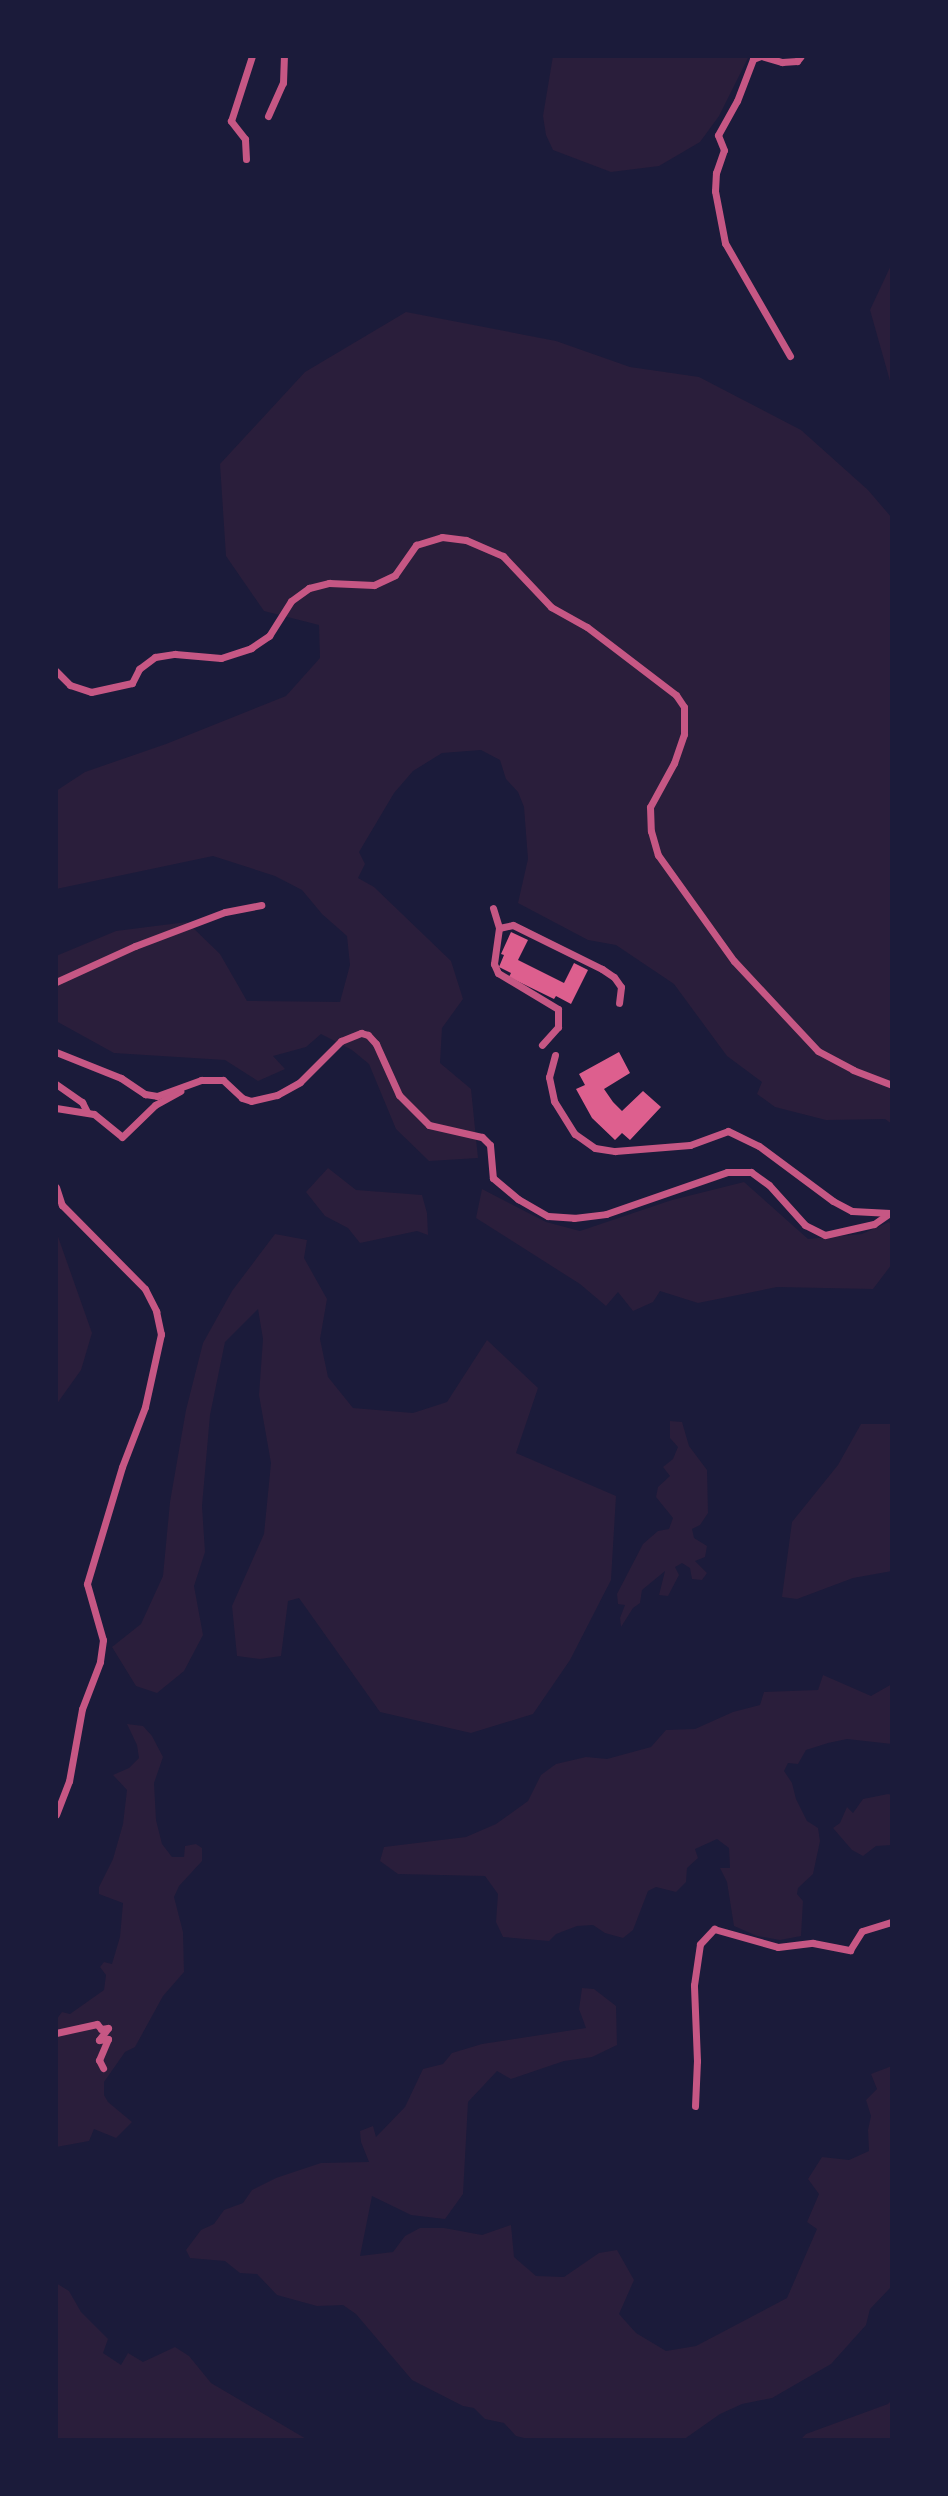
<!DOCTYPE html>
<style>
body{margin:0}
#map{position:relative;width:948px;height:2496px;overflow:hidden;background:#1b1b3a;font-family:"Roboto Serif",serif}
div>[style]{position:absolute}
.green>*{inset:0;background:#2a1e3b}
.building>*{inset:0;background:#dd5f8e}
.minor>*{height:7px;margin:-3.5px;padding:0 3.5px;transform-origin:3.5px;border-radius:3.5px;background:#c65784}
span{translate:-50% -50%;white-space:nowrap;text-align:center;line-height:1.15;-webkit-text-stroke:5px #1b1b3a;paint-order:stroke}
.frame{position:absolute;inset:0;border:58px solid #1b1b3a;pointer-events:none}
</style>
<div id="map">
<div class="green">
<i style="clip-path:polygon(553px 56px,749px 56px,719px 116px,700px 142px,659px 166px,611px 172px,553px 150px,546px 135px,543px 116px)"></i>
<i style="clip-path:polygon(892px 263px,892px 388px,870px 310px)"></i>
<i style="clip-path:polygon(406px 312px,556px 341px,630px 367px,699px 377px,801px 430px,868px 490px,892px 518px,892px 1124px,885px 1119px,826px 1120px,775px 1107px,757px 1094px,762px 1082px,727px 1056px,674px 984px,616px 945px,588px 940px,518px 903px,528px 859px,524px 807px,518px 792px,506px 779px,500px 760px,481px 750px,442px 753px,413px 771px,394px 793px,359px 852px,365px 864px,358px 878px,374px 887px,451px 961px,463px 999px,442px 1028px,440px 1063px,471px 1089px,478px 1158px,429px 1161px,396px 1129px,369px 1064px,352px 1050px,321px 1034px,306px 1047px,273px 1056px,285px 1069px,258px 1081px,225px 1060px,114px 1053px,56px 1021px,56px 956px,116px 931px,187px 922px,220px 954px,247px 1001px,340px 1002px,350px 965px,347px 936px,322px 914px,302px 890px,275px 876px,213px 856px,56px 889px,56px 791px,85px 772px,166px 744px,286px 696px,320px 658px,319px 625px,264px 611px,226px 556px,220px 464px,305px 372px)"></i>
<i style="clip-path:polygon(328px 1168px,356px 1190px,422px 1195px,427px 1213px,428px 1235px,417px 1231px,360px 1243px,348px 1228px,325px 1216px,306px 1192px)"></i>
<i style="clip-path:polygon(744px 1182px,808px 1239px,862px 1234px,889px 1222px,892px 1226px,892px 1264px,873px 1289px,777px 1287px,698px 1303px,660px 1291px,653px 1302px,633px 1311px,618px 1292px,606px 1306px,580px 1284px,476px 1218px,482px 1189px,546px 1222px,580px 1231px,672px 1200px)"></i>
<i style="clip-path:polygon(56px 1231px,92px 1333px,81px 1370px,56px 1405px)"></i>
<i style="clip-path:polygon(275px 1234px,307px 1240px,304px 1258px,327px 1299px,320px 1339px,328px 1377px,353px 1408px,413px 1413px,447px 1402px,487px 1340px,538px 1388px,516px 1453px,616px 1496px,611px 1580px,570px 1660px,533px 1714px,471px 1733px,380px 1712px,299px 1598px,288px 1601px,281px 1656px,260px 1659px,237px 1656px,232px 1606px,264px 1534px,271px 1463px,259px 1395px,263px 1339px,258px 1309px,225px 1342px,210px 1415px,202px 1506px,205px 1552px,194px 1586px,203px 1635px,184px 1671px,157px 1693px,136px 1686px,112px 1647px,141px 1624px,163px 1576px,170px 1502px,186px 1410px,203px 1343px,232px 1291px)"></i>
<i style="clip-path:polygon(670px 1421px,682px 1422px,689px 1446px,707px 1470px,708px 1513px,700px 1525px,692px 1529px,694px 1538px,707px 1546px,705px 1557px,695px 1561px,707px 1573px,702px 1580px,692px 1579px,690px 1568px,682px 1563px,675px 1567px,679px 1575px,668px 1596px,659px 1595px,665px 1571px,642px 1590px,640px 1603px,633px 1608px,621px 1627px,620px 1618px,625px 1605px,618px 1604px,617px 1594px,643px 1544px,658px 1531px,669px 1529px,673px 1518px,656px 1497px,658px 1487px,670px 1476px,663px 1467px,673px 1459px,678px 1447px,670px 1438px)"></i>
<i style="clip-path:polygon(861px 1424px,892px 1424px,892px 1571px,853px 1578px,797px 1599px,782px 1597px,792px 1522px,838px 1465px)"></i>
<i style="clip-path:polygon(823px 1675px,871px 1696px,892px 1684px,892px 1744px,847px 1739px,828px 1743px,806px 1750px,798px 1764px,788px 1763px,784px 1771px,792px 1783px,796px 1799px,807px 1821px,818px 1828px,820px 1841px,813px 1874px,798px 1888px,797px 1894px,803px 1901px,801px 1936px,780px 1940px,757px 1936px,734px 1926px,727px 1882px,720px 1868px,730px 1868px,729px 1848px,717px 1839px,695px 1849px,698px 1858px,687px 1868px,686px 1882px,676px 1892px,656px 1887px,648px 1891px,633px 1930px,623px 1938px,605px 1933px,593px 1925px,577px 1926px,556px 1934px,549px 1941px,503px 1937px,496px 1922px,498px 1894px,485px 1876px,398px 1874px,380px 1861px,384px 1847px,466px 1837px,496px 1824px,528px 1801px,541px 1775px,556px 1764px,586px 1757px,607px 1759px,651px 1747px,666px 1730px,695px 1729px,733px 1712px,760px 1705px,764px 1692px,818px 1690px)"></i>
<i style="clip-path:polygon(127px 1724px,143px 1726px,152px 1736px,163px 1757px,154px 1783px,156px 1820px,162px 1844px,172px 1857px,184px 1857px,185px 1846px,196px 1844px,202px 1848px,202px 1861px,179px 1886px,174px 1897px,183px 1932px,184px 1972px,163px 1996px,135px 2047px,125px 2052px,104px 2082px,104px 2095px,108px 2102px,132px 2122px,116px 2138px,94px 2129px,89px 2141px,56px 2147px,56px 2020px,62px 2012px,70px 2014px,104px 1990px,106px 1975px,100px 1967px,104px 1962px,112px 1964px,120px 1937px,123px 1903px,99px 1894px,99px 1887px,113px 1859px,123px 1824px,127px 1790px,113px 1775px,129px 1768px,139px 1758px,137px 1745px)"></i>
<i style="clip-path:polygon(888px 1794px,892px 1795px,892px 1845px,876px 1846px,863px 1856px,852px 1850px,833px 1828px,840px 1823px,847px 1807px,853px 1813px,863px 1799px)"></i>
<i style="clip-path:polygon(582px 1988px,594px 1989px,616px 2006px,617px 2045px,592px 2057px,564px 2061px,511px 2079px,497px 2071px,468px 2102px,463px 2194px,445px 2219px,411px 2215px,372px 2196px,360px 2256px,393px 2252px,405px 2236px,420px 2228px,444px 2228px,482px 2235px,511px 2225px,514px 2257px,536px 2276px,564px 2277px,599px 2253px,617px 2250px,634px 2280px,619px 2314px,636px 2333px,666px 2351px,696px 2346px,787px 2298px,817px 2229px,807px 2222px,819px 2194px,808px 2179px,822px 2157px,849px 2160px,869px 2151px,868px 2130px,871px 2116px,866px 2100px,877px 2089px,871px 2074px,892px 2066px,892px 2286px,870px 2309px,866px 2325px,831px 2364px,772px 2398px,742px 2404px,720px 2414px,683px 2440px,532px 2440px,516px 2436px,504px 2423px,485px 2419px,474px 2408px,463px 2406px,412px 2380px,356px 2314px,343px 2305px,317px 2306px,277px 2295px,257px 2274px,240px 2273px,225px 2261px,190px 2258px,186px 2250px,201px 2230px,214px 2224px,224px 2210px,243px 2203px,252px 2190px,276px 2178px,321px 2163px,369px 2162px,361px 2142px,360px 2131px,373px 2126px,376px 2137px,405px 2107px,423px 2069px,443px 2064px,452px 2053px,482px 2044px,586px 2028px,579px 2009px)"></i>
<i style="clip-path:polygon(56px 2283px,69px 2291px,81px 2312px,108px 2339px,103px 2353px,121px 2365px,128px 2353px,143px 2362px,175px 2347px,189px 2356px,211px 2383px,308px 2440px,56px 2440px)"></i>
<i style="clip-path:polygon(892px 2400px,892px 2440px,800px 2440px,806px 2434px,888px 2404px)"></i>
</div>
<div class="building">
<i style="clip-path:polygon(511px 932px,528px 940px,518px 960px,564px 983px,574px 963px,588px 970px,571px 1004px,556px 996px,554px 999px,509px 977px,511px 973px,499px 967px,504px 955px,501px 954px)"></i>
<i style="clip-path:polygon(619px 1052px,630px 1073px,604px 1089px,613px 1102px,622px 1111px,643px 1091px,661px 1107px,630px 1140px,622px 1133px,615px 1140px,592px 1118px,576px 1089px,585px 1085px,579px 1074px)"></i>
</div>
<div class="minor">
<i style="left:268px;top:116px;width:36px;rotate:-66deg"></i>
<i style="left:283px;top:83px;width:27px;rotate:-88deg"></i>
<i style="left:246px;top:159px;width:20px;rotate:-93deg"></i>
<i style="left:245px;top:139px;width:23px;rotate:-128deg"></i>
<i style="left:231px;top:121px;width:68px;rotate:-72.1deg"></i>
<i style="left:790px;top:356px;width:130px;rotate:-119.9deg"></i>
<i style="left:725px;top:243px;width:53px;rotate:-100.9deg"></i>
<i style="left:715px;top:191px;width:18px;rotate:-87deg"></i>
<i style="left:716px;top:173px;width:24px;rotate:-71deg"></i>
<i style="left:724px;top:150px;width:16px;rotate:-112deg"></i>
<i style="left:718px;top:135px;width:39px;rotate:-61deg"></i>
<i style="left:737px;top:101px;width:45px;rotate:-69.1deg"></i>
<i style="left:753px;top:59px;width:9px;rotate:-21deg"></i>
<i style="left:761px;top:56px;width:22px;rotate:16deg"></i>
<i style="left:782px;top:62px;width:15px;rotate:-4deg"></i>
<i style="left:797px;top:61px;width:6px;rotate:-51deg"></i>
<i style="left:56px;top:671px;width:20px;rotate:45deg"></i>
<i style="left:70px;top:685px;width:22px;rotate:18deg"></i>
<i style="left:91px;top:692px;width:42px;rotate:-12.4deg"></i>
<i style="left:132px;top:683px;width:16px;rotate:-63deg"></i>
<i style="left:139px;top:669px;width:20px;rotate:-37deg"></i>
<i style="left:155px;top:657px;width:20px;rotate:-9deg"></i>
<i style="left:175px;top:654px;width:46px;rotate:5deg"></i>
<i style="left:221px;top:658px;width:32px;rotate:-18deg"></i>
<i style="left:251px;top:648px;width:22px;rotate:-34deg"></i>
<i style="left:269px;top:636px;width:41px;rotate:-57.8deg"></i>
<i style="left:291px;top:601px;width:22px;rotate:-36deg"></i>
<i style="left:309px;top:588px;width:21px;rotate:-14deg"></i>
<i style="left:329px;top:583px;width:45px;rotate:2.5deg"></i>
<i style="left:374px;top:585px;width:23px;rotate:-25deg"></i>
<i style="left:395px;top:575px;width:37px;rotate:-55deg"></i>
<i style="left:416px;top:545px;width:27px;rotate:-17deg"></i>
<i style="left:442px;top:537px;width:24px;rotate:7deg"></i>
<i style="left:466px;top:540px;width:40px;rotate:23.4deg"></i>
<i style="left:503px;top:556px;width:70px;rotate:46.7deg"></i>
<i style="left:551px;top:607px;width:41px;rotate:29.1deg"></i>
<i style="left:587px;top:627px;width:112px;rotate:37.4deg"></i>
<i style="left:676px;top:695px;width:14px;rotate:56deg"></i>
<i style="left:684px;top:707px;width:27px;rotate:90deg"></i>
<i style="left:684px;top:734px;width:31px;rotate:109deg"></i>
<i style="left:674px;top:763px;width:50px;rotate:118.6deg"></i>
<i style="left:650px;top:807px;width:24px;rotate:88deg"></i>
<i style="left:651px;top:831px;width:25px;rotate:74deg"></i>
<i style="left:658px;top:855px;width:130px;rotate:54.4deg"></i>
<i style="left:734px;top:961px;width:123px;rotate:47deg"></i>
<i style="left:818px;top:1051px;width:40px;rotate:28deg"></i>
<i style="left:853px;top:1070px;width:42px;rotate:21deg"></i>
<i style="left:493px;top:908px;width:21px;rotate:73deg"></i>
<i style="left:499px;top:928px;width:36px;rotate:98deg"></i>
<i style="left:494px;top:964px;width:10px;rotate:66deg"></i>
<i style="left:498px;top:973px;width:70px;rotate:31deg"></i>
<i style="left:558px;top:1009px;width:18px;rotate:90deg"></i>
<i style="left:558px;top:1027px;width:24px;rotate:132deg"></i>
<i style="left:499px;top:928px;width:14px;rotate:-12deg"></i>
<i style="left:513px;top:925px;width:99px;rotate:26.3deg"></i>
<i style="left:602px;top:969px;width:14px;rotate:34deg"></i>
<i style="left:614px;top:977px;width:12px;rotate:55deg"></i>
<i style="left:621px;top:987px;width:16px;rotate:97deg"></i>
<i style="left:56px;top:982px;width:87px;rotate:-24.5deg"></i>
<i style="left:135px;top:946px;width:96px;rotate:-20.7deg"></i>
<i style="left:225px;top:912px;width:37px;rotate:-11deg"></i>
<i style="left:56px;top:1052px;width:70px;rotate:21.8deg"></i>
<i style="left:121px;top:1078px;width:29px;rotate:34deg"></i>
<i style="left:145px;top:1094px;width:12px;rotate:9deg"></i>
<i style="left:157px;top:1096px;width:47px;rotate:-20deg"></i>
<i style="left:201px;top:1080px;width:22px"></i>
<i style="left:223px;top:1080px;width:26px;rotate:43deg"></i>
<i style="left:242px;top:1098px;width:9px;rotate:18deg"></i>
<i style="left:251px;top:1101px;width:27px;rotate:-13deg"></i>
<i style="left:277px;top:1095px;width:26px;rotate:-29deg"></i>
<i style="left:300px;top:1082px;width:58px;rotate:-45deg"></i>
<i style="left:341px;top:1041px;width:22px;rotate:-22deg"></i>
<i style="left:361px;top:1033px;width:7px;rotate:16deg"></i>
<i style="left:368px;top:1035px;width:12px;rotate:48deg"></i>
<i style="left:376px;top:1044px;width:56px;rotate:65.7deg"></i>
<i style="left:399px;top:1095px;width:42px;rotate:45deg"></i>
<i style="left:429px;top:1125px;width:54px;rotate:12.8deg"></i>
<i style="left:482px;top:1137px;width:11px;rotate:45deg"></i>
<i style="left:490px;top:1145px;width:33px;rotate:85deg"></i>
<i style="left:493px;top:1178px;width:33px;rotate:40deg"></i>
<i style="left:518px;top:1199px;width:34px;rotate:30deg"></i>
<i style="left:548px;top:1216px;width:26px;rotate:4deg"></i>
<i style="left:574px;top:1218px;width:32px;rotate:-7deg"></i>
<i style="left:606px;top:1214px;width:128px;rotate:-19.1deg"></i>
<i style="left:727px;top:1172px;width:24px"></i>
<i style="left:751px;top:1172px;width:22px;rotate:36deg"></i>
<i style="left:769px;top:1185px;width:54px;rotate:48deg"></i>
<i style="left:805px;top:1225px;width:22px;rotate:27deg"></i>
<i style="left:825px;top:1235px;width:50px;rotate:-12.7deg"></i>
<i style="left:874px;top:1224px;width:19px;rotate:-35deg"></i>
<i style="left:555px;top:1055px;width:23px;rotate:105deg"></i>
<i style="left:549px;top:1077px;width:25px;rotate:78deg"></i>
<i style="left:554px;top:1101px;width:39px;rotate:58deg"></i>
<i style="left:575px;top:1134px;width:24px;rotate:35deg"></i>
<i style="left:595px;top:1148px;width:20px;rotate:9deg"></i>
<i style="left:615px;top:1151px;width:75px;rotate:-4.6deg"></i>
<i style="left:690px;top:1145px;width:40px;rotate:-20.2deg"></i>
<i style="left:728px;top:1131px;width:34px;rotate:26deg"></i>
<i style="left:759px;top:1146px;width:92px;rotate:36.6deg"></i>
<i style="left:833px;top:1201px;width:21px;rotate:28deg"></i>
<i style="left:852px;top:1211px;width:38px;rotate:3deg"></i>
<i style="left:56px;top:1084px;width:32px;rotate:35deg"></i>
<i style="left:82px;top:1102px;width:11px;rotate:63deg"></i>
<i style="left:56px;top:1108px;width:38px;rotate:9deg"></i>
<i style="left:94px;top:1114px;width:36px;rotate:39deg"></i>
<i style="left:122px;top:1137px;width:46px;rotate:-44.1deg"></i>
<i style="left:155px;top:1105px;width:29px;rotate:-29deg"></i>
<i style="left:56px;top:1187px;width:19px;rotate:72deg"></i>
<i style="left:62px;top:1205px;width:118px;rotate:45.3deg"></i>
<i style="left:145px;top:1289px;width:25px;rotate:63deg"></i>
<i style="left:156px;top:1311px;width:24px;rotate:78deg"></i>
<i style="left:161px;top:1334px;width:75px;rotate:102.4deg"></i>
<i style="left:145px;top:1407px;width:64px;rotate:111deg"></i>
<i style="left:122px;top:1467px;width:122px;rotate:106.7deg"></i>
<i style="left:87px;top:1584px;width:58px;rotate:74.1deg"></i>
<i style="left:103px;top:1640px;width:22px;rotate:98deg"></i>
<i style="left:100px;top:1662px;width:50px;rotate:111deg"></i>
<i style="left:82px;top:1709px;width:73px;rotate:100.2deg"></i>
<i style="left:69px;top:1781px;width:36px;rotate:111deg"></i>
<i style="left:56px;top:2033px;width:42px;rotate:-12.4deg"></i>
<i style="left:97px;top:2024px;width:6px;rotate:51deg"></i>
<i style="left:101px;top:2029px;width:7px;rotate:-8deg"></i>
<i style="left:108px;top:2028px;width:15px;rotate:127deg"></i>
<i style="left:99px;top:2040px;width:9px;rotate:-6deg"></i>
<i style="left:108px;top:2039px;width:23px;rotate:113deg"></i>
<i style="left:99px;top:2060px;width:9px;rotate:63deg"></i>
<i style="left:695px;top:2106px;width:45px;rotate:-87.5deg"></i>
<i style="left:697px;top:2061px;width:76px;rotate:-92.3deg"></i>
<i style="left:694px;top:1985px;width:41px;rotate:-81.7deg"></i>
<i style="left:700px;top:1944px;width:21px;rotate:-47deg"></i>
<i style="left:714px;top:1929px;width:66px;rotate:15.7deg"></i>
<i style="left:778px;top:1947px;width:35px;rotate:-7deg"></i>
<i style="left:813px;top:1943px;width:38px;rotate:11deg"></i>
<i style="left:850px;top:1950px;width:22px;rotate:-58deg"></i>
<i style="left:862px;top:1931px;width:31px;rotate:-17deg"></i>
</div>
<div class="frame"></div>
</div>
